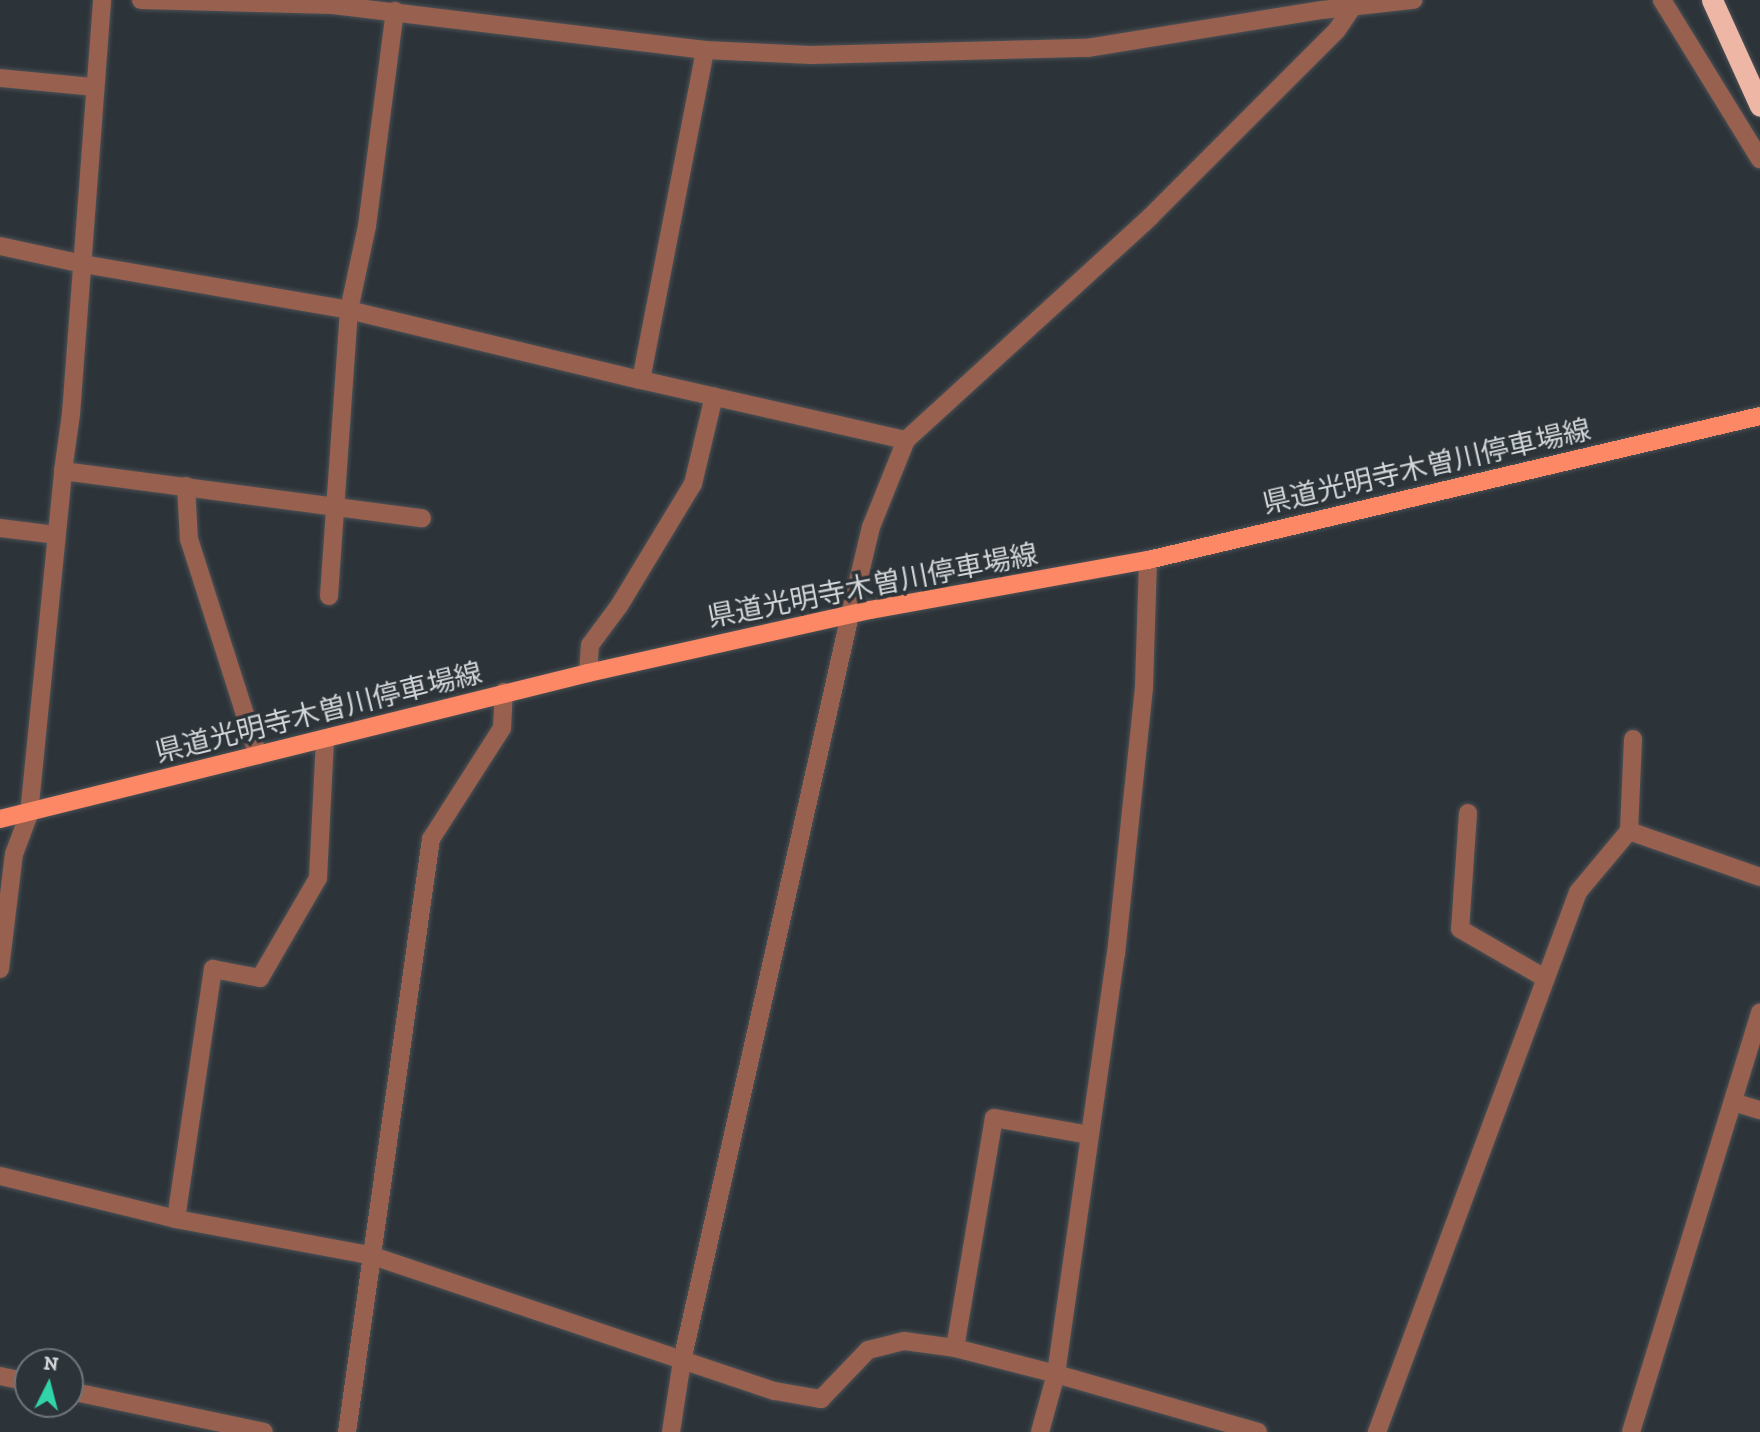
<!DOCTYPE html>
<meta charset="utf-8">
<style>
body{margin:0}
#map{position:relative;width:1760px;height:1432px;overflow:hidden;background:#2d3439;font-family:"Zilla Slab","Noto Sans JP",serif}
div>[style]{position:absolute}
.roads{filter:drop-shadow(0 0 2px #4b5156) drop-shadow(0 0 2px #4b5156)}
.minor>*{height:18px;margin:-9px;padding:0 9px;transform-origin:9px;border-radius:9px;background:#98604e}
.major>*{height:18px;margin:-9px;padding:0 9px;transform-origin:9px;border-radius:9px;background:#fc8865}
.highway>*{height:21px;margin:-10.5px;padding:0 10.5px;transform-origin:10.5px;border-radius:10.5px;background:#eeb6a4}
span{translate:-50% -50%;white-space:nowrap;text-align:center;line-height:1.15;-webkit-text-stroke:7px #2d3439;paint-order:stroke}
.street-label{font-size:28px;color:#d1d5d8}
.north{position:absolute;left:14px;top:1348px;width:70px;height:70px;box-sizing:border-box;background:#2d3439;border:2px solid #6f7479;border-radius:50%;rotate:6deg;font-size:19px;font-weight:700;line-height:28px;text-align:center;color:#d1d5d8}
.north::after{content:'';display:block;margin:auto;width:24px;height:32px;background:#31d4a9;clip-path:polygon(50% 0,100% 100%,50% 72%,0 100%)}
</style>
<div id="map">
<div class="roads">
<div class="minor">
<i style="left:141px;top:0;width:192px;rotate:1.5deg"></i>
<i style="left:333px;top:5px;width:375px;rotate:6.9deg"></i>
<i style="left:705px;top:50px;width:106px;rotate:2.7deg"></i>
<i style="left:811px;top:55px;width:276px;rotate:-1.5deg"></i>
<i style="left:1087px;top:48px;width:238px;rotate:-9.2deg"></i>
<i style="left:1322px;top:10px;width:92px;rotate:-6.3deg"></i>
<i style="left:1662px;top:0;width:187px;rotate:58.4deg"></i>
<i style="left:0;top:78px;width:94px;rotate:5.5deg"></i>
<i style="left:0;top:246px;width:85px;rotate:12.2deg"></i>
<i style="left:83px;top:264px;width:270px;rotate:9.8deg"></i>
<i style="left:349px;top:310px;width:300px;rotate:13.5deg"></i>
<i style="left:641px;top:380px;width:272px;rotate:12.8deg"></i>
<i style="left:641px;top:380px;width:336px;rotate:-79deg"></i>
<i style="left:63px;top:471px;width:362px;rotate:7.5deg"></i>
<i style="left:186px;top:486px;width:53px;rotate:86.8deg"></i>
<i style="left:189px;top:539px;width:227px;rotate:72.3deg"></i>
<i style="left:0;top:528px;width:56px;rotate:7.1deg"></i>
<i style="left:329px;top:596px;width:287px;rotate:-86deg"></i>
<i style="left:349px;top:310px;width:86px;rotate:-77.9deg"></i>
<i style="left:367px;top:226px;width:217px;rotate:-82.6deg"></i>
<i style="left:588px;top:673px;width:28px;rotate:-86deg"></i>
<i style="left:590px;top:645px;width:49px;rotate:-53.4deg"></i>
<i style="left:619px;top:606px;width:143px;rotate:-58.8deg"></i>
<i style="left:693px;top:484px;width:90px;rotate:-76.6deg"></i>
<i style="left:1468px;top:813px;width:116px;rotate:93.9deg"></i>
<i style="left:1460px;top:929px;width:98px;rotate:30deg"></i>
<i style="left:1629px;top:831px;width:92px;rotate:-87.5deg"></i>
<i style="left:0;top:969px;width:116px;rotate:-83.1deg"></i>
<i style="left:14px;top:854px;width:43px;rotate:-69.4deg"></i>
<i style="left:29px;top:814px;width:345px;rotate:-84.3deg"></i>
<i style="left:63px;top:471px;width:58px;rotate:-82deg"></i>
<i style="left:71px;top:414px;width:415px;rotate:-85.7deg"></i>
<i style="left:1733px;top:1102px;width:28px;rotate:17deg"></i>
<i style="left:0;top:1176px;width:181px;rotate:13.7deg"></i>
<i style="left:176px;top:1219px;width:200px;rotate:10.6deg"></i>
<i style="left:373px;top:1256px;width:424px;rotate:18.6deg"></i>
<i style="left:775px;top:1391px;width:47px;rotate:9.9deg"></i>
<i style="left:821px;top:1399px;width:68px;rotate:-46.2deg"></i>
<i style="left:868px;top:1350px;width:37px;rotate:-14deg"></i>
<i style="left:904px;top:1341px;width:51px;rotate:7.8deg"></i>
<i style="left:955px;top:1348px;width:104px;rotate:14.4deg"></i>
<i style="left:1056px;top:1374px;width:210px;rotate:16deg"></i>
<i style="left:176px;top:1219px;width:253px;rotate:-81.6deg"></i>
<i style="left:213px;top:969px;width:48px;rotate:10.8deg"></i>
<i style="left:260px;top:978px;width:116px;rotate:-59.9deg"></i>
<i style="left:318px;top:878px;width:140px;rotate:-87.1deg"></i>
<i style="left:955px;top:1348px;width:233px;rotate:-80.4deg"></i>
<i style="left:994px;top:1118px;width:97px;rotate:10.1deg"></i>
<i style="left:0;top:1376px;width:29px;rotate:12deg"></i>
<i style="left:70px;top:1391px;width:198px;rotate:11.9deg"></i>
<i style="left:347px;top:1432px;width:599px;rotate:-81.94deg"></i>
<i style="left:431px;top:839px;width:132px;rotate:-57.4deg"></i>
<i style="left:502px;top:728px;width:36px;rotate:-87deg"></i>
<i style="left:671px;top:1432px;width:72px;rotate:-81.2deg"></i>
<i style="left:682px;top:1361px;width:765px;rotate:-77.31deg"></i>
<i style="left:850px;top:615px;width:90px;rotate:-76.6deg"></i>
<i style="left:871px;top:527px;width:94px;rotate:-68.1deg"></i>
<i style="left:906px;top:440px;width:331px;rotate:-42.4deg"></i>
<i style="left:1150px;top:217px;width:264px;rotate:-45deg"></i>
<i style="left:1337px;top:30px;width:36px;rotate:-56deg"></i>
<i style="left:1040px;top:1432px;width:60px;rotate:-74.6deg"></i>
<i style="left:1056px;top:1374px;width:424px;rotate:-81.9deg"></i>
<i style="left:1116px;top:954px;width:268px;rotate:-84deg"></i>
<i style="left:1144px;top:687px;width:127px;rotate:-88.2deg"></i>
<i style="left:1377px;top:1432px;width:576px;rotate:-69.58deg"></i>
<i style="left:1578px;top:892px;width:80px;rotate:-50.1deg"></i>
<i style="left:1629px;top:831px;width:139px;rotate:19.3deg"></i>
<i style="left:1631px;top:1432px;width:439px;rotate:-72.9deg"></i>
</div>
<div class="major">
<i style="left:0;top:819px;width:606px;rotate:-13.94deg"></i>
<i style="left:588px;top:673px;width:289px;rotate:-12.6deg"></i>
<i style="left:870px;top:610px;width:282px;rotate:-10.2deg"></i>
<i style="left:1148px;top:560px;width:629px;rotate:-13.24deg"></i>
</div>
<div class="highway">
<i style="left:1712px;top:0;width:116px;rotate:65.6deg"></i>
</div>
</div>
<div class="street-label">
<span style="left:1427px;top:467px;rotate:-13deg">県道光明寺木曽川停車場線</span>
<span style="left:873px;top:586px;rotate:-11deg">県道光明寺木曽川停車場線</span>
<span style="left:319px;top:713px;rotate:-14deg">県道光明寺木曽川停車場線</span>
</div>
<div class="north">N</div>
</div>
